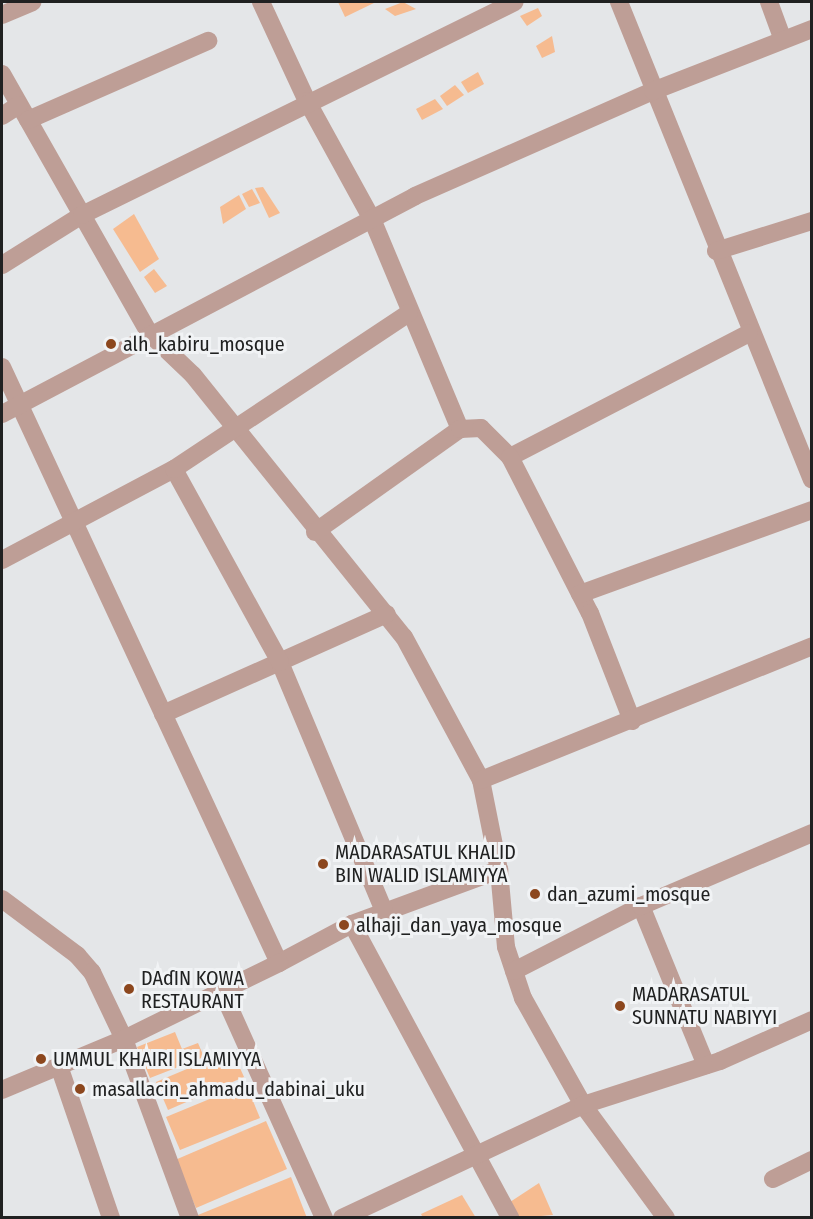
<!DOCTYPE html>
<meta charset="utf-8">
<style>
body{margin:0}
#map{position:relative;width:813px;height:1219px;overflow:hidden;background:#e4e6e8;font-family:"Fira Sans Condensed",sans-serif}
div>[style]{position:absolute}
.building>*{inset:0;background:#f6bb90}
.street>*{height:18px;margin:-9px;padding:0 9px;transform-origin:9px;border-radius:9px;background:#be9e96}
.dots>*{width:16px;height:16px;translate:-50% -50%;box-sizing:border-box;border:3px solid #f1f3f5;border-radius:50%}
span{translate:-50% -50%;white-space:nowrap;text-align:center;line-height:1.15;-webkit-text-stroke:6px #f1f3f5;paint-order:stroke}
.poi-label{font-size:20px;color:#202121}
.left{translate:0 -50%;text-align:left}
.frame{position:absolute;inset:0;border:3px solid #202121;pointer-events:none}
</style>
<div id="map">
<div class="building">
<i style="clip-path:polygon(338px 2px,376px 2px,345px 17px)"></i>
<i style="clip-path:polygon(403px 2px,416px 9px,395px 16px,385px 9px)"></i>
<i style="clip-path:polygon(538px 8px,542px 16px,527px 26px,520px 16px)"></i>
<i style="clip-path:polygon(552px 36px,555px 52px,542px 58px,536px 46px)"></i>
<i style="clip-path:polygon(478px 72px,484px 84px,468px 93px,461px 82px)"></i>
<i style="clip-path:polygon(455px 85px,464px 95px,447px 106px,440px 96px)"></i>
<i style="clip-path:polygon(435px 99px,443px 109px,422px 120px,416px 109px)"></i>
<i style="clip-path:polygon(263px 187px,280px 213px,269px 218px,255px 188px)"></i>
<i style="clip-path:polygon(252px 189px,260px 203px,249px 207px,242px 194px)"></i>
<i style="clip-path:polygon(239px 195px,246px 209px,223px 224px,220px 207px)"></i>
<i style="clip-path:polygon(134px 214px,159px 259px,140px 272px,113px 229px)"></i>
<i style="clip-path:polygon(154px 269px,167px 286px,155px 293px,144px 277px)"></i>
<i style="clip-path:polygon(175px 1032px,182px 1049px,198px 1043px,204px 1057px,150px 1078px,137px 1047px)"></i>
<i style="clip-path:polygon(232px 1050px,244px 1077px,168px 1110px,156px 1082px)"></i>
<i style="clip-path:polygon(246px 1084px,260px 1118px,180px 1150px,166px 1117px)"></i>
<i style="clip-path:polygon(266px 1121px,287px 1169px,196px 1208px,175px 1160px)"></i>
<i style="clip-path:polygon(291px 1177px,307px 1218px,199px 1218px,198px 1215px)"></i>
<i style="clip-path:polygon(539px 1183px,553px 1215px,518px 1218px,510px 1202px)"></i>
<i style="clip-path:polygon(462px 1195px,476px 1218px,423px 1218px,421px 1214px)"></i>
</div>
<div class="street">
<i style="left:261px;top:2px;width:109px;rotate:65.1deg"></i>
<i style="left:307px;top:101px;width:135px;rotate:61.2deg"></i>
<i style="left:372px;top:219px;width:228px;rotate:67.3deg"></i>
<i style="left:619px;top:2px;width:515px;rotate:68.01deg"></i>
<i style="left:769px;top:2px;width:40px;rotate:69.8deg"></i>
<i style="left:2px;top:15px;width:33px;rotate:-23deg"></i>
<i style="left:2px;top:74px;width:299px;rotate:60.4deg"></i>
<i style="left:150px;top:334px;width:59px;rotate:43.6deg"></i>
<i style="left:193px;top:375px;width:336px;rotate:51.2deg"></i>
<i style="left:404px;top:637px;width:162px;rotate:61.7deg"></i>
<i style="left:481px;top:780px;width:92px;rotate:78.7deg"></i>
<i style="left:2px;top:116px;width:20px;rotate:-33deg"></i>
<i style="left:28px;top:120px;width:197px;rotate:-23.7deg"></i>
<i style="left:716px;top:251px;width:101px;rotate:-17.4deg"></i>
<i style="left:2px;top:265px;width:94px;rotate:-32deg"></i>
<i style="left:82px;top:215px;width:482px;rotate:-26.2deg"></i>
<i style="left:2px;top:367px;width:657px;rotate:65.07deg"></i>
<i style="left:279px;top:963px;width:83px;rotate:-28.1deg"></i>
<i style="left:352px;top:924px;width:157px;rotate:-20.2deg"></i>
<i style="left:499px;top:870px;width:77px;rotate:84.8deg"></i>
<i style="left:506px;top:947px;width:54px;rotate:71.6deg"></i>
<i style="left:523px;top:998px;width:123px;rotate:60.7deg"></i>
<i style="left:583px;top:1105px;width:140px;rotate:53.7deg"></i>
<i style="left:2px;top:414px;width:467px;rotate:-27.8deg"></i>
<i style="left:415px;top:196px;width:260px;rotate:-23.8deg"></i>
<i style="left:653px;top:91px;width:171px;rotate:-21.3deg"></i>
<i style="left:510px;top:457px;width:269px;rotate:-27.4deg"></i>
<i style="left:315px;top:532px;width:178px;rotate:-35.4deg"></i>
<i style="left:460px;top:429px;width:21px;rotate:-3deg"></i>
<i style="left:481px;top:428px;width:41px;rotate:45deg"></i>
<i style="left:510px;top:457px;width:175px;rotate:62.9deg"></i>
<i style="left:590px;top:613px;width:116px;rotate:68.7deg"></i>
<i style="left:2px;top:560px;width:195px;rotate:-27.9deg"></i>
<i style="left:580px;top:594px;width:247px;rotate:-19.9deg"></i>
<i style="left:163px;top:714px;width:245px;rotate:-24.1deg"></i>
<i style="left:481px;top:780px;width:357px;rotate:-22deg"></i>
<i style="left:2px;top:899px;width:94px;rotate:36.7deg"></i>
<i style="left:77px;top:955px;width:23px;rotate:49deg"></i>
<i style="left:92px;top:972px;width:74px;rotate:64.5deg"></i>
<i style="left:124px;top:1039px;width:191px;rotate:69.8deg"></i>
<i style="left:641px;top:906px;width:172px;rotate:67.8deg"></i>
<i style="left:384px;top:911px;width:270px;rotate:-112.7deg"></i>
<i style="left:280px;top:662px;width:220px;rotate:-118.8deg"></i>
<i style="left:174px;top:469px;width:282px;rotate:-33.6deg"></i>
<i style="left:352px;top:924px;width:334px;rotate:61.7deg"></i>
<i style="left:514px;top:971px;width:143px;rotate:-27.1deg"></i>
<i style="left:641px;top:906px;width:186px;rotate:-23.1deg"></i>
<i style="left:222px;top:991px;width:249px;rotate:65.8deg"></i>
<i style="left:59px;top:1066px;width:161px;rotate:71.1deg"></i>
<i style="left:2px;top:1090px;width:132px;rotate:-22.7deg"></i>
<i style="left:124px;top:1039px;width:173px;rotate:-26.1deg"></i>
<i style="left:773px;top:1179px;width:43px;rotate:-26deg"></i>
<i style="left:342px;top:1218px;width:266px;rotate:-25.1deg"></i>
<i style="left:583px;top:1105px;width:144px;rotate:-17.8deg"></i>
<i style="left:720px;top:1061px;width:101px;rotate:-24deg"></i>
</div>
<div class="dots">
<i style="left:111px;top:344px;background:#8c471e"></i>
<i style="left:323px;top:864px;background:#8c471e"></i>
<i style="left:535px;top:894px;background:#8c471e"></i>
<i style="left:344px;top:925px;background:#8c471e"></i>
<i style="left:129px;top:989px;background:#8c471e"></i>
<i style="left:620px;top:1006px;background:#8c471e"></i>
<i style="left:41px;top:1059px;background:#8c471e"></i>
<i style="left:80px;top:1089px;background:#8c471e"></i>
</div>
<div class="poi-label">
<span class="left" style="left:123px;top:344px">alh_kabiru_mosque</span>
<span class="left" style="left:335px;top:864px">MADARASATUL KHALID<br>BIN WALID ISLAMIYYA</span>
<span class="left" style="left:547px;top:894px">dan_azumi_mosque</span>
<span class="left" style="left:356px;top:925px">alhaji_dan_yaya_mosque</span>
<span class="left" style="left:141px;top:990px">DAɗIN KOWA<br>RESTAURANT</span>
<span class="left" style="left:632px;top:1006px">MADARASATUL<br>SUNNATU NABIYYI</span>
<span class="left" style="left:53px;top:1059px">UMMUL KHAIRI ISLAMIYYA</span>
<span class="left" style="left:92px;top:1089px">masallacin_ahmadu_dabinai_uku</span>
</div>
<div class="frame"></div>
</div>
